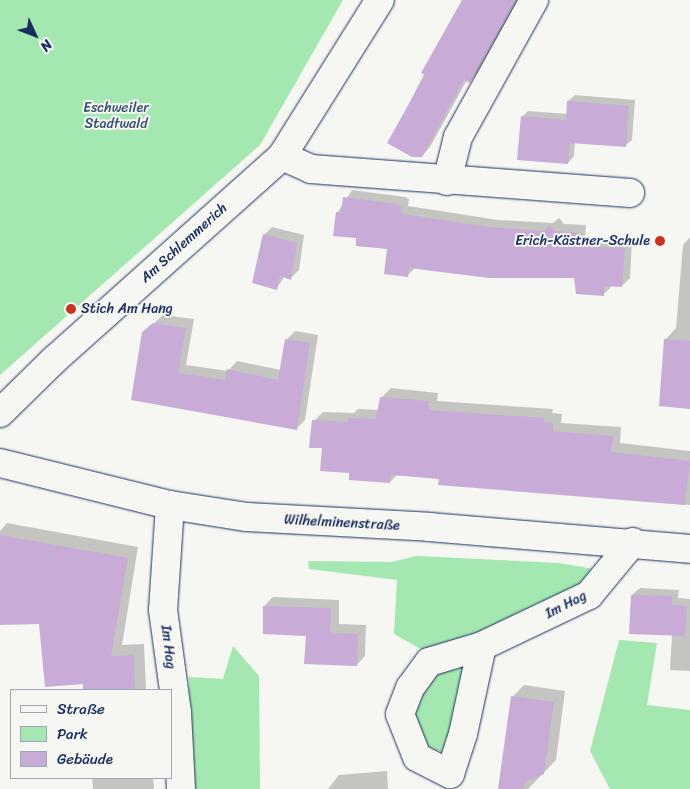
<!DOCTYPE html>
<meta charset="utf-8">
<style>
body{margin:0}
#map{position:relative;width:690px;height:789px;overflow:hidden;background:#f6f6f2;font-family:Sriracha,sans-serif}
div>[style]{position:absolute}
.green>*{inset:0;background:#a4e7b1}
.shadow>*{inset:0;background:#0003}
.building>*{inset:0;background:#c8abd7}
.roads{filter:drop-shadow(0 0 1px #1b2f5e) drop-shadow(0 0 1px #1b2f5e)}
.minor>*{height:28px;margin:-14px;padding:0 14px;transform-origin:14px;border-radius:14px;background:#f6f6f2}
.dots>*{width:14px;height:14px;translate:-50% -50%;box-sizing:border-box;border:2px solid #f6f6f2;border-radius:50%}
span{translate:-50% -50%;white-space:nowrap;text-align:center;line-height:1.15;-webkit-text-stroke:4px #f6f6f2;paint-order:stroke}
.park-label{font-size:14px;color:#36546f}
.poi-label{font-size:14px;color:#1b2f5e}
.right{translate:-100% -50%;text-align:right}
.left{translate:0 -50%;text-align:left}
.street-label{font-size:14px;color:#1b2f5e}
.legend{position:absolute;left:10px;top:689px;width:162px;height:90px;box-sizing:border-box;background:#f6f6f2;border:1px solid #9ea6b7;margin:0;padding:6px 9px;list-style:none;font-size:15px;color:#1b2f5e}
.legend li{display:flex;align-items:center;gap:10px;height:25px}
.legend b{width:25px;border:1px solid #9ea6b7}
.north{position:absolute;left:10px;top:10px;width:50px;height:50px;-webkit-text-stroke:4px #f6f6f2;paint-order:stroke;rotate:133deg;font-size:14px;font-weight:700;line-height:20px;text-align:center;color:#1b2f5e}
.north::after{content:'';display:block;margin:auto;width:18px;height:22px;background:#1b2f5e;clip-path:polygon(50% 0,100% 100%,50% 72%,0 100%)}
</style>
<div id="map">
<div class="green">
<i style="clip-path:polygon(0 0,343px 0,260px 145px,0 375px)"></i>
<i style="clip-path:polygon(416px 556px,559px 563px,594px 569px,585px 583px,515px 621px,428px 653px,394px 634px,397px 580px,309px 569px,308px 561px,392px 562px)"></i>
<i style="clip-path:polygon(619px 640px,657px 643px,647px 705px,690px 710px,690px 789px,610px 789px,590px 751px)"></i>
<i style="clip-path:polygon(233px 646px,259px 676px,260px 789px,189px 789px,189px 677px,223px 679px)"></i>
<i style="clip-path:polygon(465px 658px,448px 752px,433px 750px,414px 737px,410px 707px,428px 670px)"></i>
</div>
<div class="shadow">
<i style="clip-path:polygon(471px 0,519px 0,478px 73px,470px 81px,467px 80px,430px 147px,422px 156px,389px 143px,450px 23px)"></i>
<i style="clip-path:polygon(575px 95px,635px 100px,632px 140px,625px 146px,575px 142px,574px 156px,568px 163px,522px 117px,528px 111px,568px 114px,568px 101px)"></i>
<i style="clip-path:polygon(352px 190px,405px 197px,409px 199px,408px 206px,498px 220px,553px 223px,559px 218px,564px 224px,586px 225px,585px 238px,632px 240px,630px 278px,622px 286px,612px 286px,604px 294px,575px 277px,415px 268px,407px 276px,389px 248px,357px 237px,337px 213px)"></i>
<i style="clip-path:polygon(272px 227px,304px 235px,299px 270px,291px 278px,285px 276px,276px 289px,264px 235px)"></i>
<i style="clip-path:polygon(690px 237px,690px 407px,665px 340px,676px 328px,683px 245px)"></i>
<i style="clip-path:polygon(163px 315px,194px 319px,186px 365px,228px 371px,237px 361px,281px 370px,286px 340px,295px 331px,318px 335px,305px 420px,296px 429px,132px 399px,153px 324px)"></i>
<i style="clip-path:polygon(391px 388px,438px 393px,437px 401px,553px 409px,552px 413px,562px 414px,561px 423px,621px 427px,620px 443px,690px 451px,690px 505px,440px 484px,440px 478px,398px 474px,390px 482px,351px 472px,323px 447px,314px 421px,323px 412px,354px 413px,358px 409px,379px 410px,381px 398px)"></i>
<i style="clip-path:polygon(7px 523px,138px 547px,122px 645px,144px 644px,146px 690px,85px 690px,84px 683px,40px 623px,0 623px,0 531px)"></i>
<i style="clip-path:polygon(640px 588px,679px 590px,678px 598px,690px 599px,690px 671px,670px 670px,672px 634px,632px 595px)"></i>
<i style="clip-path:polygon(273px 597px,339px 600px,339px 624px,366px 625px,365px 656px,357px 665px,307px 635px,264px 606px)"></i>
<i style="clip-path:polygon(524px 685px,565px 691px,556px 760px,528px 789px,499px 789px,512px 697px)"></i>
<i style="clip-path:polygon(387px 771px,388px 789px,328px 789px,339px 775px)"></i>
<i style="clip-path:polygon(92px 778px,153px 778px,154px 789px,93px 789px)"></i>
</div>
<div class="building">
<i style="clip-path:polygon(462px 0,516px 0,470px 83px,464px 80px,422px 157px,412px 157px,387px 143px,425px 75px,421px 73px)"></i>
<i style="clip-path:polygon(567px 101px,629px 106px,626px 147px,570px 143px,568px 164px,517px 160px,521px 116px,566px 120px)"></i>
<i style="clip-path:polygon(343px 197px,397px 204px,402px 207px,401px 214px,489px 227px,544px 231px,550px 225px,555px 231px,579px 233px,578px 246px,625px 248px,622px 287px,604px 286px,604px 296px,576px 294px,574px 278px,489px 278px,409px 268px,408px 277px,384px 274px,387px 249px,356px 246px,356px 238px,333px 236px,336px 212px,341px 213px)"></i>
<i style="clip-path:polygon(263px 234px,297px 243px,291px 280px,280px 276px,277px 290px,252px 283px)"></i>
<i style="clip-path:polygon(153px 323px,186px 328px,178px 373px,225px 380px,227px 369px,278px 380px,285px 339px,310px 343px,297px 430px,131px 400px,142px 332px)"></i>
<i style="clip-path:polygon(664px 339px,690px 341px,690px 409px,659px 406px)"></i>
<i style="clip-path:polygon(380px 397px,429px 401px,429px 410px,544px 418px,544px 422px,553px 423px,553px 431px,613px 436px,611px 452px,690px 461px,685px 505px,438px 485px,439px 479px,391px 475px,390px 483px,349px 480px,349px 473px,320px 471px,322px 448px,309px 448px,312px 420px,348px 422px,348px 418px,376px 419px)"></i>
<i style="clip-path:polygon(0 535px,128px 558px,111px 656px,134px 655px,135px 690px,83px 690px,83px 684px,45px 687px,39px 624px,0 625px)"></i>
<i style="clip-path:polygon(631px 595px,672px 596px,672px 605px,687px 606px,685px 636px,629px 634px)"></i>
<i style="clip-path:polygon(263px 606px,331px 608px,330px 633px,358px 634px,357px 666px,304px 664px,306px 636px,263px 634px)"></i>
<i style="clip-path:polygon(511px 696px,554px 702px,544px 774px,526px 781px,523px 789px,498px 789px)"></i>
</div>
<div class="roads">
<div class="minor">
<i style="left:282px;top:156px;width:32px;rotate:24deg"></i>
<i style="left:311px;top:169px;width:320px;rotate:4.3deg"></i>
<i style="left:447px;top:181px;width:45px;rotate:-76deg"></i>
<i style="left:458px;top:137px;width:157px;rotate:-61deg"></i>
<i style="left:0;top:413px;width:76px;rotate:-44.5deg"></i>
<i style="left:54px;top:360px;width:306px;rotate:-41.8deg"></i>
<i style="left:282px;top:156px;width:184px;rotate:-57.9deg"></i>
<i style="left:0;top:463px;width:175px;rotate:13.9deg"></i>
<i style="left:170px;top:505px;width:78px;rotate:8.9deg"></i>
<i style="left:247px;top:517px;width:182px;rotate:3.1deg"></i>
<i style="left:429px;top:527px;width:262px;rotate:4.8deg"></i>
<i style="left:170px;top:505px;width:105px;rotate:93.8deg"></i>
<i style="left:163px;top:610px;width:103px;rotate:82.2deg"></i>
<i style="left:177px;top:712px;width:77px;rotate:87deg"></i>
<i style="left:482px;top:646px;width:90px;rotate:102.2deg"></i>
<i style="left:463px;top:734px;width:42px;rotate:108deg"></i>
<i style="left:450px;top:774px;width:37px;rotate:-153deg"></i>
<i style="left:417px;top:757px;width:46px;rotate:-111.6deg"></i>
<i style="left:400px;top:714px;width:28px;rotate:-69deg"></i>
<i style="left:410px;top:688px;width:32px;rotate:-54deg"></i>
<i style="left:429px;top:662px;width:55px;rotate:-16.8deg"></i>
<i style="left:482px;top:646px;width:119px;rotate:-25.5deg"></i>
<i style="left:589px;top:595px;width:69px;rotate:-50.3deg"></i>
</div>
</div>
<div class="dots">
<i style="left:660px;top:241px;background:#c8321e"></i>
<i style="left:71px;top:309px;background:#c8321e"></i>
</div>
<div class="park-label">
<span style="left:116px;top:116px">Eschweiler<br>Stadtwald</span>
</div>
<div class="poi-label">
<span class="right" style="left:650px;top:241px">Erich-Kästner-Schule</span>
<span class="left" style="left:81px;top:309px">Stich Am Hang</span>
</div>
<div class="street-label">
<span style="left:184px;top:243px;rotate:-42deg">Am Schlemmerich</span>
<span style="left:342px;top:523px;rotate:3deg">Wilhelminenstraße</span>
<span style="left:566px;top:605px;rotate:-27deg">Im Hag</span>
<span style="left:168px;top:647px;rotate:83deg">Im Hag</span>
</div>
<ul class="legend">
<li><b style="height:6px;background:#f6f6f2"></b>Straße</li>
<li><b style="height:14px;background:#a4e7b1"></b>Park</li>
<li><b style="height:14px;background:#c8abd7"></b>Gebäude</li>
</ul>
<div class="north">N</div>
</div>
